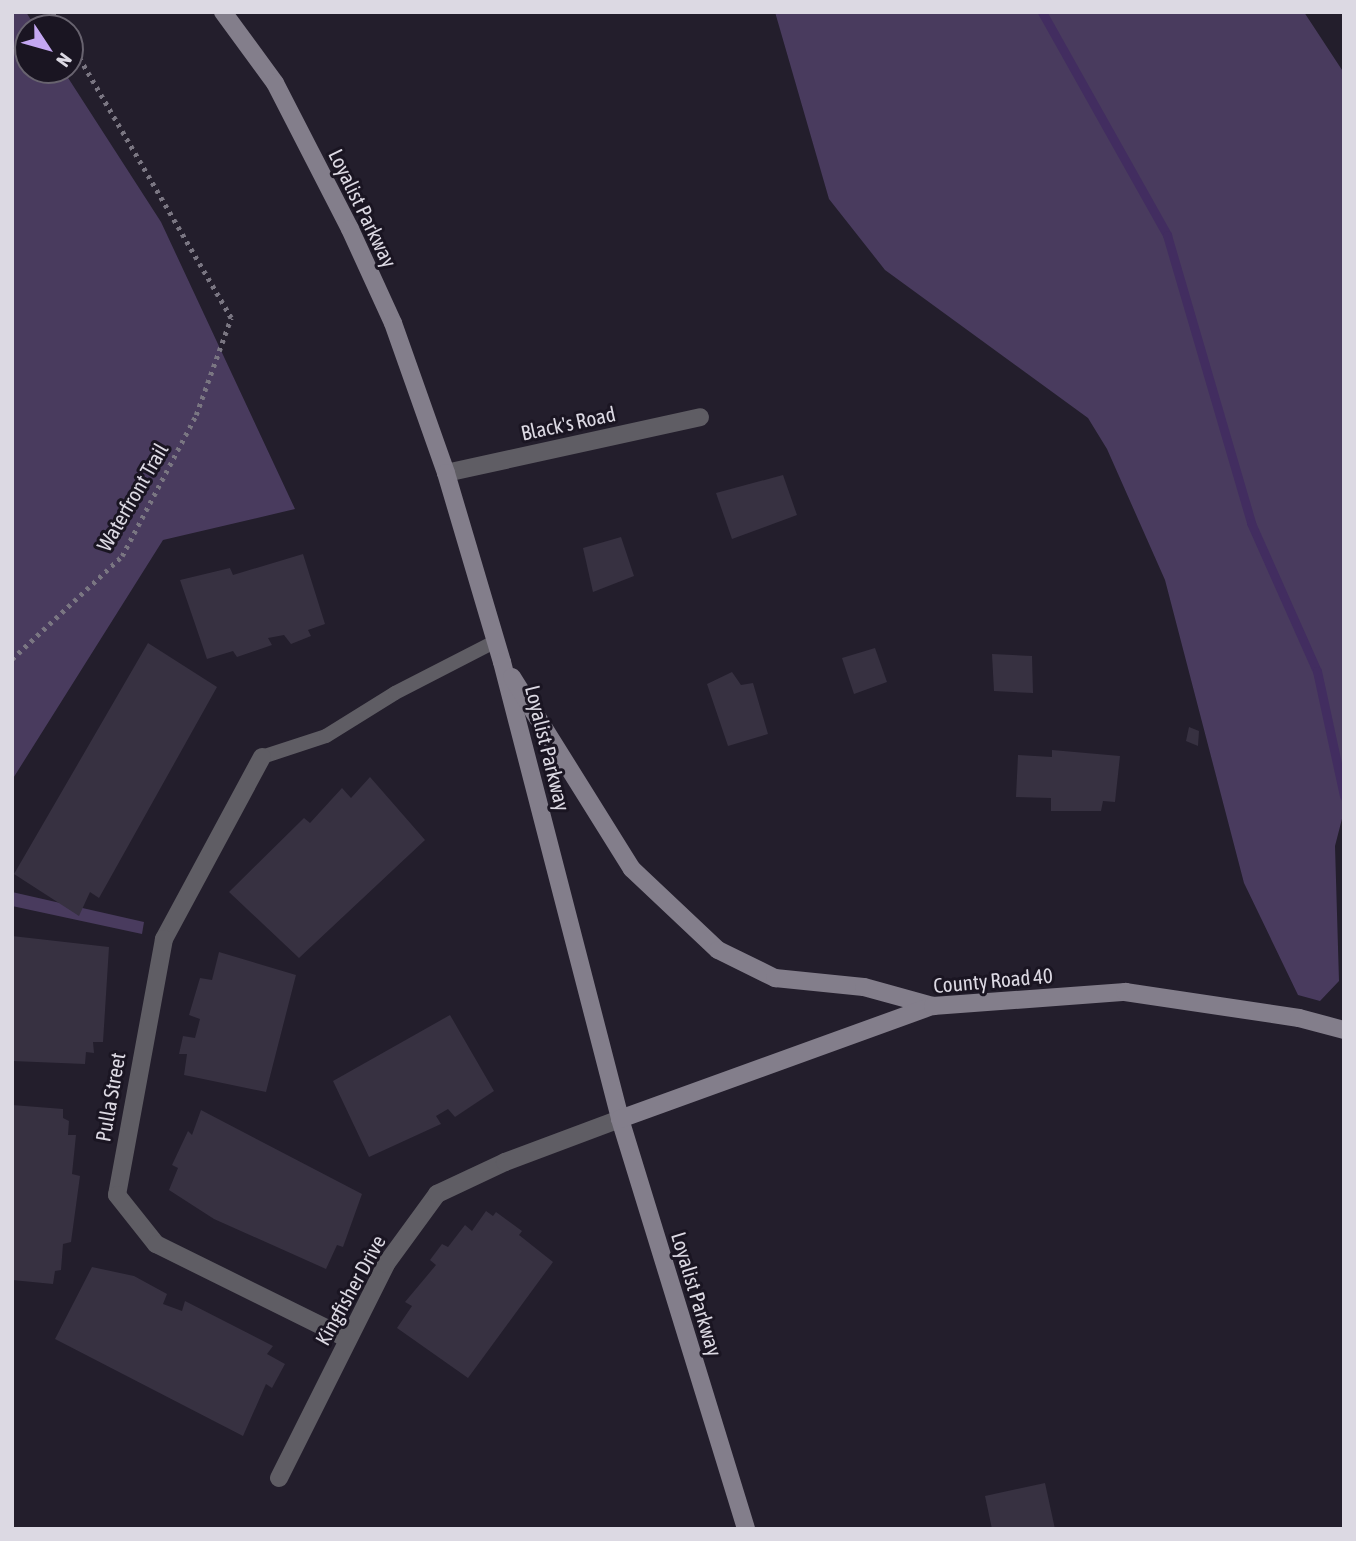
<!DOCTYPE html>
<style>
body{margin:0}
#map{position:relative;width:1356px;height:1541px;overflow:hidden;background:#231e2c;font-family:"Asap Condensed",sans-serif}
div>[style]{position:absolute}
.green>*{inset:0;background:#493b5e}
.stream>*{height:9px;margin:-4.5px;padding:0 4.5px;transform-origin:4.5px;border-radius:4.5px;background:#422d60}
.building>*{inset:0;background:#373141}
.path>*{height:4.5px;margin-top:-2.25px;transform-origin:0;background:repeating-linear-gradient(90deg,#7a7682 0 3.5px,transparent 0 8.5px)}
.service>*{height:14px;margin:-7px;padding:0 7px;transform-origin:7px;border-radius:7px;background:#5f5d64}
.minor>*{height:18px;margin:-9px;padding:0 9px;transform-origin:9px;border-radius:9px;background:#5f5d64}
.secondary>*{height:18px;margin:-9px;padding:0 9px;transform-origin:9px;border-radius:9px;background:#837e8b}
span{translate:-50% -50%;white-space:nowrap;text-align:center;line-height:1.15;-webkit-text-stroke:6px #1a1522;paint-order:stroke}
.street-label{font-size:21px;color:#dcd9e3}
.frame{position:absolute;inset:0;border:14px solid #dcd9e3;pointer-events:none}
.north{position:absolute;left:14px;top:14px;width:70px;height:70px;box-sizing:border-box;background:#1a1522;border:2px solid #68636f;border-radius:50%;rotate:126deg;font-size:19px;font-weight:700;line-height:28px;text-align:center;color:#dcd9e3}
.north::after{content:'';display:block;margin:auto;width:24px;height:32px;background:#c4a7f2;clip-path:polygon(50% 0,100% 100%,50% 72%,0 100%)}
</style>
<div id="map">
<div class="green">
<i style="clip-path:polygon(12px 12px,26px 12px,36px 28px,28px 28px,28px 70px,63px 70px,161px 222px,295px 509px,163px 540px,12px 780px)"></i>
<i style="clip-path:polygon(775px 12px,1304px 12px,1344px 73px,1344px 811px,1335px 846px,1339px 981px,1320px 1001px,1298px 995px,1244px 883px,1165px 580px,1107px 449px,1088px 418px,885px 270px,829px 199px)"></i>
<i style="clip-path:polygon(12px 892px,144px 922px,142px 934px,12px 906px)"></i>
</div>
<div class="stream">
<i style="left:1042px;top:12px;width:256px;rotate:60.7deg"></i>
<i style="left:1167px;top:235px;width:300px;rotate:73.7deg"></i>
<i style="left:1251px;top:523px;width:162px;rotate:66deg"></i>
<i style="left:1317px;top:671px;width:128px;rotate:77.8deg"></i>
</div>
<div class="building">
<i style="clip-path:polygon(783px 475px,797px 515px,732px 539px,716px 493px)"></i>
<i style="clip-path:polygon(621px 537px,634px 576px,593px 592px,583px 548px)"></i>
<i style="clip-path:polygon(303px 554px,325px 624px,308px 630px,311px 636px,291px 644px,284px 635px,268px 638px,272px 645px,237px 657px,233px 651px,207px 659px,180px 580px,230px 568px,233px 575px)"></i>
<i style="clip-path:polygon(148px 643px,217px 687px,99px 898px,90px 892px,79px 916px,14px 874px)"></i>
<i style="clip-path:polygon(875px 648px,887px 682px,854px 694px,842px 658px)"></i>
<i style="clip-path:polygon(992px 654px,1032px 656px,1033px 693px,994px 691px)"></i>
<i style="clip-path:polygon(732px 672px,741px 685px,753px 683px,768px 734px,728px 746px,707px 684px)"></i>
<i style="clip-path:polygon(1189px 727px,1199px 731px,1198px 746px,1186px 741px)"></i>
<i style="clip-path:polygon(1052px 750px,1120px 756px,1115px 802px,1103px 801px,1101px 811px,1051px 811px,1051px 798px,1016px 797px,1018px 755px,1052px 757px)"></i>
<i style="clip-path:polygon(370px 777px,425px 840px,299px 958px,229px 892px,304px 818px,310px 823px,342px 788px,351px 798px)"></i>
<i style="clip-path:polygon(12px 936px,109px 947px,103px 1042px,93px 1042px,94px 1053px,86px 1052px,85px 1064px,12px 1061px)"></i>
<i style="clip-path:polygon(219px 952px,296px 975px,266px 1092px,184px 1075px,187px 1054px,179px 1054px,183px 1036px,195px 1038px,200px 1019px,189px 1015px,200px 978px,212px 980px)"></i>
<i style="clip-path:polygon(450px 1015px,494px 1091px,455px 1117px,448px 1109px,436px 1116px,441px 1124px,369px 1157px,333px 1081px)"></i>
<i style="clip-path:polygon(12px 1105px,63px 1109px,63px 1118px,69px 1121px,68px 1135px,76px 1135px,72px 1174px,80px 1176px,71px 1242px,63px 1244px,61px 1270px,55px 1271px,53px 1284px,12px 1280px)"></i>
<i style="clip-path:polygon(201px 1110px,362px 1194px,343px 1247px,337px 1245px,326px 1269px,214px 1219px,169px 1190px,178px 1168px,172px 1165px,188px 1131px,192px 1135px)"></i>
<i style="clip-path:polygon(486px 1211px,493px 1216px,496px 1212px,522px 1231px,519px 1235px,553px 1262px,468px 1378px,397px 1328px,412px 1306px,405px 1302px,436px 1265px,430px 1260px,442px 1244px,448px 1247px,465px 1225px,472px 1231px)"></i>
<i style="clip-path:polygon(92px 1267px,134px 1276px,167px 1294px,163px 1304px,182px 1311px,185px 1301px,273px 1346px,267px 1354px,285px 1364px,272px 1388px,266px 1384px,243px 1436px,55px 1339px)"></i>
<i style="clip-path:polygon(1045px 1483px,1055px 1529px,992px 1529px,985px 1496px)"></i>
</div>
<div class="path">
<i style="left:53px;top:12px;width:18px;rotate:61deg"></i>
<i style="left:12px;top:659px;width:151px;rotate:-43.1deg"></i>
<i style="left:122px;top:556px;width:159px;rotate:-62.3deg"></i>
<i style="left:196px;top:415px;width:103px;rotate:-70.2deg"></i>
<i style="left:231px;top:318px;width:320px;rotate:-120.3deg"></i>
</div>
<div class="service">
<i style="left:262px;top:757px;width:67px;rotate:-18.2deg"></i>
<i style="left:326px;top:736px;width:81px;rotate:-31.9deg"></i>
<i style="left:395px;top:693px;width:114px;rotate:-27.2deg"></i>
</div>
<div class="minor">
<i style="left:446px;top:473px;width:260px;rotate:-12.4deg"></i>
<i style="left:262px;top:757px;width:207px;rotate:118.3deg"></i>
<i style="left:164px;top:939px;width:260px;rotate:100.4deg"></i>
<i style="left:117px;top:1195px;width:63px;rotate:51.5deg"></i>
<i style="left:156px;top:1244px;width:214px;rotate:26.3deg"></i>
<i style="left:279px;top:1478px;width:239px;rotate:-63.4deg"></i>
<i style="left:386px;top:1264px;width:87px;rotate:-53.9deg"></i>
<i style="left:437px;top:1194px;width:75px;rotate:-25.2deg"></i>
<i style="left:505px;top:1162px;width:123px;rotate:-20.5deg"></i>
</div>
<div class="secondary">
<i style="left:223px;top:12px;width:88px;rotate:53.8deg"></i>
<i style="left:275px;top:83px;width:164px;rotate:62.8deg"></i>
<i style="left:350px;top:229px;width:103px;rotate:65.4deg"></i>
<i style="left:393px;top:323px;width:159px;rotate:70.5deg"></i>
<i style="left:446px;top:473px;width:197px;rotate:73.5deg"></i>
<i style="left:502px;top:662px;width:472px;rotate:75.5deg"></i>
<i style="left:620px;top:1119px;width:429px;rotate:72.9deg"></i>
<i style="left:512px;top:677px;width:226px;rotate:58deg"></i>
<i style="left:632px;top:869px;width:118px;rotate:43.3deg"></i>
<i style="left:718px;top:950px;width:64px;rotate:26.2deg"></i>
<i style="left:775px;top:978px;width:89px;rotate:5.8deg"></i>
<i style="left:864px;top:987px;width:72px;rotate:15.4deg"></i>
<i style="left:620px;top:1119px;width:333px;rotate:-19.9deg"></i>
<i style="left:933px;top:1006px;width:193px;rotate:-4.2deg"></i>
<i style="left:1125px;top:992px;width:176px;rotate:8.5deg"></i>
<i style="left:1299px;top:1018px;width:47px;rotate:14.9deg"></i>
</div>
<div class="street-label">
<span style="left:363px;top:208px;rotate:64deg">Loyalist Parkway</span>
<span style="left:568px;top:423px;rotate:-12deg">Black's Road</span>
<span style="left:132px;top:497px;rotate:-60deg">Waterfront Trail</span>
<span style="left:548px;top:748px;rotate:76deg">Loyalist Parkway</span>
<span style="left:993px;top:980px;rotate:-5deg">County Road 40</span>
<span style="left:110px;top:1097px;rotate:-80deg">Pulla Street</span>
<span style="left:350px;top:1290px;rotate:-61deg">Kingfisher Drive</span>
<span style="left:697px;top:1294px;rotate:73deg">Loyalist Parkway</span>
</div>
<div class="frame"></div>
<div class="north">N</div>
</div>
